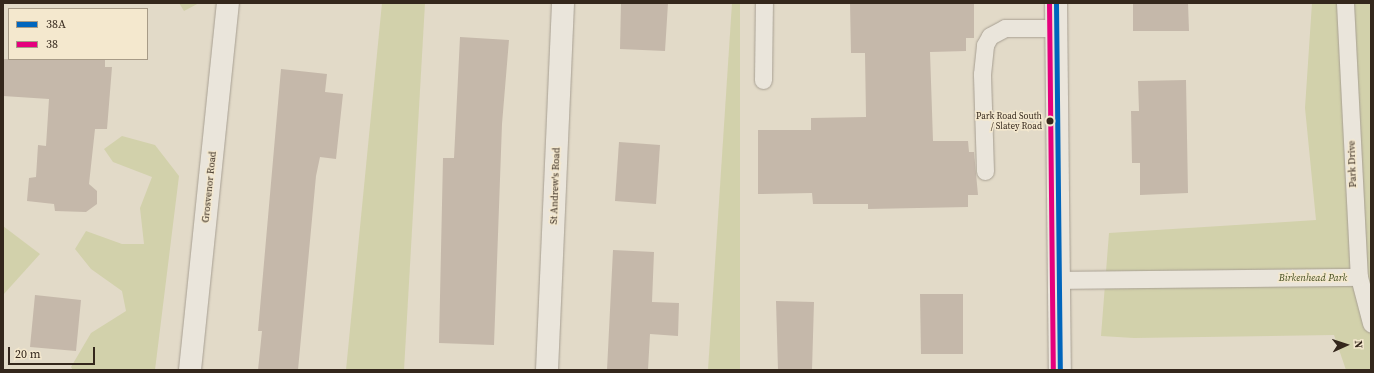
<!DOCTYPE html>
<style>
body{margin:0}
#map{position:relative;width:1374px;height:373px;overflow:hidden;background:#e2dac8;font-family:"Source Serif 4",serif}
div>[style]{position:absolute}
.green>*{inset:0;background:#d2d1ab}
.building>*{inset:0;background:#c5b8aa}
.roads{filter:drop-shadow(0 0 1px #a79f92) drop-shadow(0 0 1px #a79f92)}
.service>*{height:17px;margin:-8.5px;padding:0 8.5px;transform-origin:8.5px;border-radius:8.5px;background:#eae5db}
.minor>*{height:22px;margin:-11px;padding:0 11px;transform-origin:11px;border-radius:11px;background:#eae5db}
.tertiary>*{height:22px;margin:-11px;padding:0 11px;transform-origin:11px;border-radius:11px;background:#eae5db}
.bus-1>*{height:5px;margin:-2.5px;padding:0 2.5px;transform-origin:2.5px;border-radius:2.5px;background:#0065bd}
.bus-2>*{height:5px;margin:-2.5px;padding:0 2.5px;transform-origin:2.5px;border-radius:2.5px;background:#e5007d}
.dots>*{width:11px;height:11px;translate:-50% -50%;box-sizing:border-box;border:2px solid #f4e8ce;border-radius:50%}
span{translate:-50% -50%;white-space:nowrap;text-align:center;line-height:1.15;-webkit-text-stroke:3px #f4e8ce;paint-order:stroke}
.bus-label{font-size:9px;color:#34271c}
.right{translate:-100% -50%;text-align:right}
.street-label{font-size:10px;color:#34271c}
.park-label{font-size:10px;color:#465023;font-style:italic}
.frame{position:absolute;inset:0;border:4px solid #34271c;pointer-events:none}
.legend{position:absolute;left:8px;top:8px;width:140px;height:52px;box-sizing:border-box;background:#f4e8ce;border:1px solid #a79b87;margin:0;padding:5px 7px;list-style:none;font-size:12px;color:#34271c}
.legend li{display:flex;align-items:center;gap:8px;height:20px}
.legend b{width:20px;border:1px solid #a79b87}
.north{position:absolute;left:1326px;top:325px;width:40px;height:40px;-webkit-text-stroke:3px #f4e8ce;paint-order:stroke;rotate:87deg;font-size:11px;font-weight:700;line-height:16px;text-align:center;color:#34271c}
.north::after{content:'';display:block;margin:auto;width:14px;height:18px;background:#34271c;clip-path:polygon(50% 0,100% 100%,50% 72%,0 100%)}
.scale{position:absolute;left:8px;top:347px;width:87px;height:18px;box-sizing:border-box;border:2px solid #34271c;border-top:0;padding-left:5px;font-size:12px;line-height:14px;white-space:nowrap;color:#34271c;-webkit-text-stroke:3px #f4e8ce;paint-order:stroke}
</style>
<div id="map">
<div class="green">
<i style="clip-path:polygon(179px 3px,199px 3px,184px 11px)"></i>
<i style="clip-path:polygon(382px 3px,425px 3px,404px 370px,346px 370px)"></i>
<i style="clip-path:polygon(732px 3px,740px 3px,740px 370px,708px 370px)"></i>
<i style="clip-path:polygon(1312px 3px,1371px 3px,1371px 370px,1346px 370px,1334px 335px,1134px 338px,1101px 336px,1109px 233px,1316px 220px,1305px 108px)"></i>
<i style="clip-path:polygon(122px 136px,155px 145px,179px 176px,155px 370px,73px 370px,71px 367px,91px 333px,126px 311px,122px 291px,91px 269px,75px 249px,86px 231px,122px 244px,144px 244px,140px 208px,152px 177px,113px 162px,104px 149px)"></i>
<i style="clip-path:polygon(3px 226px,40px 254px,3px 295px)"></i>
</div>
<div class="building">
<i style="clip-path:polygon(621px 3px,668px 3px,665px 51px,620px 49px)"></i>
<i style="clip-path:polygon(850px 3px,974px 3px,974px 38px,966px 38px,966px 51px,930px 52px,933px 141px,968px 141px,969px 152px,974px 152px,978px 195px,968px 195px,968px 207px,868px 209px,868px 204px,813px 204px,812px 193px,758px 194px,758px 130px,811px 130px,811px 118px,866px 117px,865px 53px,851px 53px)"></i>
<i style="clip-path:polygon(1133px 3px,1188px 3px,1189px 31px,1133px 31px)"></i>
<i style="clip-path:polygon(460px 37px,509px 40px,502px 124px,494px 345px,439px 343px,443px 158px,454px 158px)"></i>
<i style="clip-path:polygon(3px 59px,105px 59px,105px 67px,112px 67px,107px 129px,95px 129px,89px 184px,97px 191px,97px 204px,86px 212px,55px 211px,54px 204px,27px 201px,29px 178px,36px 177px,38px 145px,46px 146px,49px 99px,3px 96px)"></i>
<i style="clip-path:polygon(281px 69px,327px 74px,325px 92px,343px 94px,336px 159px,320px 157px,316px 176px,298px 370px,258px 370px,262px 331px,258px 331px)"></i>
<i style="clip-path:polygon(1186px 80px,1188px 193px,1140px 195px,1140px 163px,1132px 163px,1131px 111px,1139px 111px,1138px 81px)"></i>
<i style="clip-path:polygon(619px 142px,660px 145px,656px 204px,615px 201px)"></i>
<i style="clip-path:polygon(613px 250px,654px 252px,652px 302px,679px 303px,678px 336px,650px 334px,648px 370px,607px 370px)"></i>
<i style="clip-path:polygon(920px 294px,963px 294px,963px 354px,921px 354px)"></i>
<i style="clip-path:polygon(35px 295px,81px 300px,76px 351px,30px 347px)"></i>
<i style="clip-path:polygon(776px 301px,814px 302px,812px 370px,778px 370px)"></i>
</div>
<div class="roads">
<div class="service">
<i style="left:1345px;top:3px;width:274px;rotate:87.1deg"></i>
<i style="left:1359px;top:277px;width:48px;rotate:75.4deg"></i>
<i style="left:763px;top:80px;width:77px;rotate:-89.3deg"></i>
<i style="left:985px;top:171px;width:97px;rotate:-91.8deg"></i>
<i style="left:982px;top:74px;width:29px;rotate:-84deg"></i>
<i style="left:985px;top:45px;width:10px;rotate:-61deg"></i>
<i style="left:990px;top:36px;width:17px;rotate:-28deg"></i>
<i style="left:1005px;top:28px;width:51px"></i>
<i style="left:1059px;top:280px;width:300px;rotate:-0.6deg"></i>
</div>
<div class="minor">
<i style="left:190px;top:370px;width:369px;rotate:-84.1deg"></i>
<i style="left:547px;top:370px;width:367px;rotate:-87.5deg"></i>
</div>
<div class="tertiary">
<i style="left:1056px;top:3px;width:367px;rotate:89.4deg"></i>
</div>
</div>
<div class="bus-1">
<i style="left:1056px;top:3px;width:367px;rotate:89.4deg"></i>
</div>
<div class="bus-2">
<i style="left:1049px;top:3px;width:367px;rotate:89.4deg"></i>
</div>
<div class="dots">
<i style="left:1050px;top:121px;background:#34271c"></i>
</div>
<div class="bus-label">
<span class="right" style="left:1042px;top:121px">Park Road South<br>/ Slatey Road</span>
</div>
<div class="street-label">
<span style="left:1352px;top:164px;rotate:-92deg">Park Drive</span>
<span style="left:555px;top:186px;rotate:-88deg">St Andrew's Road</span>
<span style="left:209px;top:187px;rotate:-84deg">Grosvenor Road</span>
</div>
<div class="park-label">
<span style="left:1313px;top:278px">Birkenhead Park</span>
</div>
<div class="frame"></div>
<ul class="legend">
<li><b style="height:5px;background:#0065bd"></b>38A</li>
<li><b style="height:5px;background:#e5007d"></b>38</li>
</ul>
<div class="north">N</div>
<div class="scale">20 m</div>
</div>
